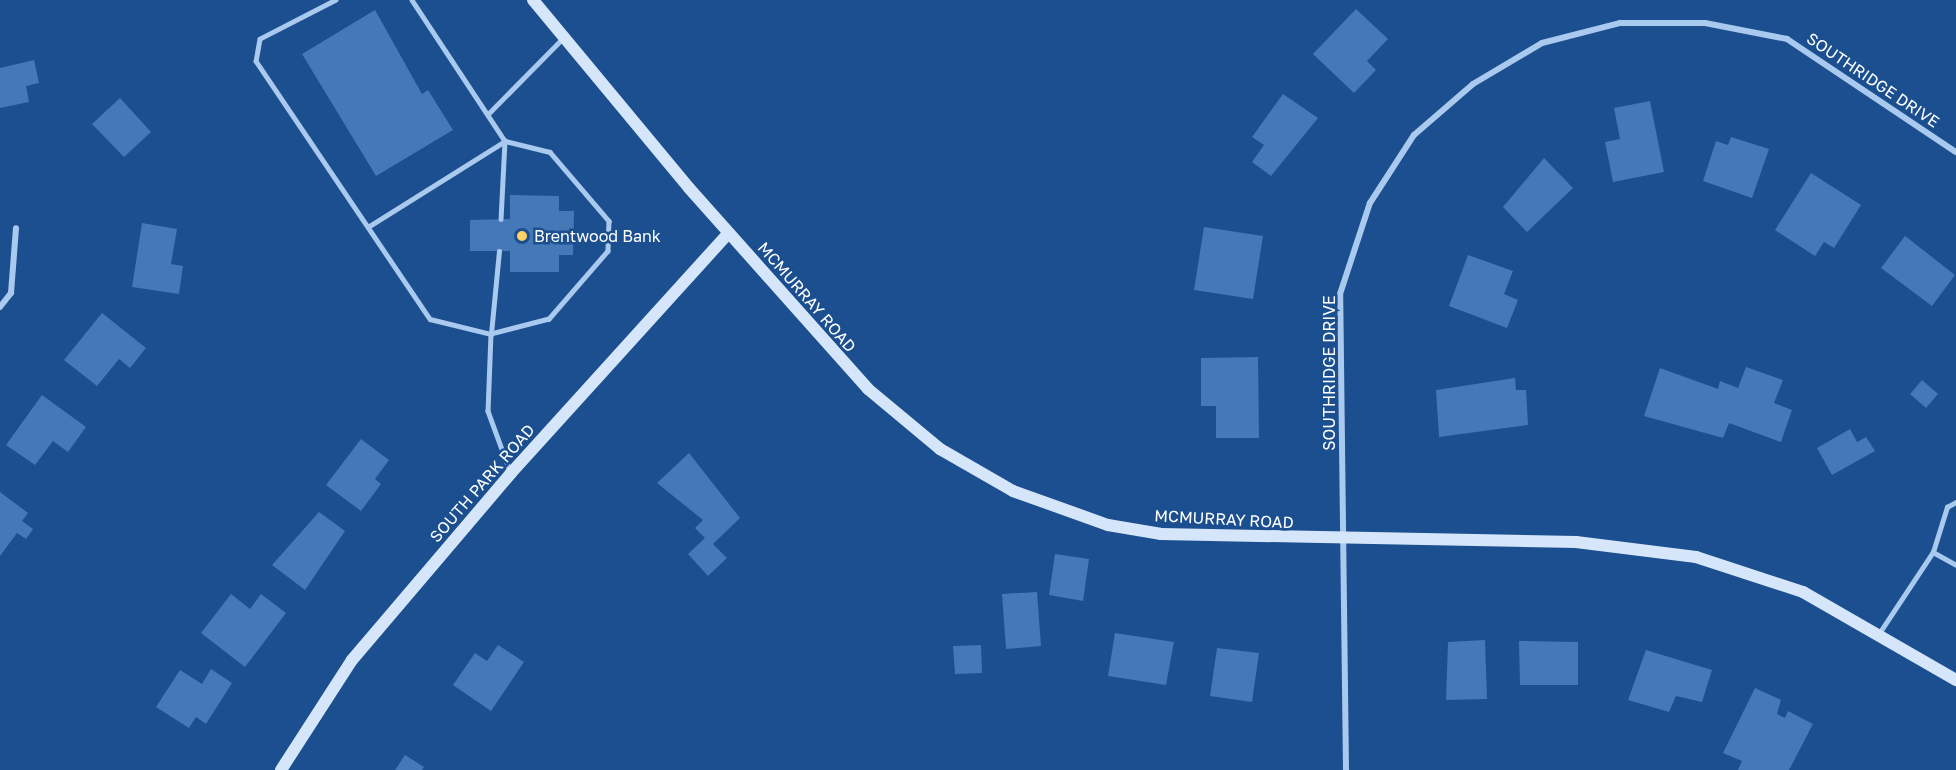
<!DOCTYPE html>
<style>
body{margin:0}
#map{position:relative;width:1956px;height:770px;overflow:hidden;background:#1b4f8f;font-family:"Golos Text",sans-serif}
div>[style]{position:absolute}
.building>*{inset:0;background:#4478b7}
.service>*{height:4.5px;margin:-2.25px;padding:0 2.25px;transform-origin:2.25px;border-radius:2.25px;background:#a9c9ee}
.minor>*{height:6px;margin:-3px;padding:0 3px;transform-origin:3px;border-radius:3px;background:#a9c9ee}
.secondary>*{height:12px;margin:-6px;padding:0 6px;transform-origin:6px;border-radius:6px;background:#d6e6fa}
.dots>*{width:16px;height:16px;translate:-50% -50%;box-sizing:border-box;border:3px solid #1b4f8f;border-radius:50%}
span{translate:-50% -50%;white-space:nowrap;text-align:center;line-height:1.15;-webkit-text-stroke:5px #1b4f8f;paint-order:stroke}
.street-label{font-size:16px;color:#fff}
.poi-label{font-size:16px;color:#fff}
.left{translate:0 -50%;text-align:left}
</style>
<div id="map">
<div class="building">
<i style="clip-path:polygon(1356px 9px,1388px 39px,1367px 61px,1376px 70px,1354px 93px,1313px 54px)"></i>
<i style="clip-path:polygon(375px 10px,422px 94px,428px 90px,453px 130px,376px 176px,302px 54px)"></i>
<i style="clip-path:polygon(34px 60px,39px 83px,26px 86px,29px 102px,0 108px,0 68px)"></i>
<i style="clip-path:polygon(1283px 94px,1318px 118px,1271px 176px,1252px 162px,1264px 145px,1252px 137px)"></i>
<i style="clip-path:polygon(120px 98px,151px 132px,124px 157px,92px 124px)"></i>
<i style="clip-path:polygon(1650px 101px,1664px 172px,1613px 182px,1605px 142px,1620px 139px,1614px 108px)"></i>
<i style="clip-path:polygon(1731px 137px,1769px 149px,1752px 198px,1703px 181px,1716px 141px,1728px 145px)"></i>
<i style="clip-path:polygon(1544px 158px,1573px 188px,1527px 232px,1503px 207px)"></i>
<i style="clip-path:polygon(1811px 173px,1861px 205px,1834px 248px,1824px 242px,1815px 256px,1775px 230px)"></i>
<i style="clip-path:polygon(510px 195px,559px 196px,559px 211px,574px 211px,573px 255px,559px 255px,559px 272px,510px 272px,510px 251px,470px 251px,470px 220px,510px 219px)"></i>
<i style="clip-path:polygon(142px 223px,177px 229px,171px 264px,183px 266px,179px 294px,132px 287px)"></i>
<i style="clip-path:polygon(1204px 227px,1263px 236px,1253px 299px,1194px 290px)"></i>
<i style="clip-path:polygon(1905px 236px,1955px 275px,1932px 306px,1881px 268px)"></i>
<i style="clip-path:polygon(1468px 255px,1513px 271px,1504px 294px,1518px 300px,1507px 328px,1449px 306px)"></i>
<i style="clip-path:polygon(102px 313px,146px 348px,130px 368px,119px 359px,97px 386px,64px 360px)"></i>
<i style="clip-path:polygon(1258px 357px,1259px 438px,1216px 438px,1216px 406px,1201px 406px,1201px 358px)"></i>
<i style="clip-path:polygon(1746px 367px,1783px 380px,1774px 403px,1792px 410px,1781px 442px,1729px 423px,1723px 438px,1644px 416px,1660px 368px,1718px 389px,1720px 381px,1738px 388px)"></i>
<i style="clip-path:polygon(1515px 378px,1516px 390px,1526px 390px,1528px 425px,1439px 437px,1436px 390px)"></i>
<i style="clip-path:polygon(1922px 380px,1938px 394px,1926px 408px,1910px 394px)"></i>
<i style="clip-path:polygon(42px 395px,86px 427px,68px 452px,53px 441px,35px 465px,6px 445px)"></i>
<i style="clip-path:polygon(1850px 429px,1857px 442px,1866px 437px,1875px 451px,1832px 475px,1817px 448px)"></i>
<i style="clip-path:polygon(361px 439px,389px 460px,375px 479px,381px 484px,361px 511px,326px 485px)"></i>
<i style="clip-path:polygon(689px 453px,740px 518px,713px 544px,727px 558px,708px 576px,688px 554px,705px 538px,695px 528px,703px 520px,657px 483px)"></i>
<i style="clip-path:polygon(0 492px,28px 513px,22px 521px,33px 529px,26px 539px,17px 533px,0 556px)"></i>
<i style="clip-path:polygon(319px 512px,345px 531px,305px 590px,272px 565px)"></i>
<i style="clip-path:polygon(1055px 554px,1089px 559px,1083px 601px,1049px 595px)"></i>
<i style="clip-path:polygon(1037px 592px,1041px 646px,1006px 649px,1002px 594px)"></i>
<i style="clip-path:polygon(231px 594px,250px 609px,261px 594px,286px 613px,245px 667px,201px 633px)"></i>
<i style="clip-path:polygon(1115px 633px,1174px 642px,1166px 685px,1108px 676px)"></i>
<i style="clip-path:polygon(1485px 640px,1487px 699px,1446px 700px,1448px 642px)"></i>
<i style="clip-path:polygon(1519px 641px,1578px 642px,1578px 685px,1520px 685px)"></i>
<i style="clip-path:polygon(498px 645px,524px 662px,491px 711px,453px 685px,475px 653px,487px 661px)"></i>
<i style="clip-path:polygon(981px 645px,982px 673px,955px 674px,953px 646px)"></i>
<i style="clip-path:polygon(1217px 648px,1259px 653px,1252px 702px,1210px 696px)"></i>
<i style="clip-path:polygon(1646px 650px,1712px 670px,1702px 702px,1676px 696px,1669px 712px,1628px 700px)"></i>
<i style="clip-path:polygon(211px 669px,232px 683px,206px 724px,196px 717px,189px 728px,156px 707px,180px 670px,202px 684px)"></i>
<i style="clip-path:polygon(1755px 688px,1781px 700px,1777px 714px,1785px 718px,1788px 711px,1813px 724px,1789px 770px,1738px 770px,1742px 761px,1723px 753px)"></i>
<i style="clip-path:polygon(405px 755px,424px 767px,422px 770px,395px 770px)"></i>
</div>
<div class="service">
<i style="left:336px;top:0;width:85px;rotate:152.8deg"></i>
<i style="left:260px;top:39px;width:22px;rotate:100deg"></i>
<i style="left:256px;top:61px;width:311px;rotate:56deg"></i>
<i style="left:430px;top:319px;width:63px;rotate:13.8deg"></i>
<i style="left:491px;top:334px;width:77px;rotate:92.2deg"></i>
<i style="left:488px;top:411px;width:64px;rotate:69.9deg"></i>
<i style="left:412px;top:0;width:169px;rotate:56.6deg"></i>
<i style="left:505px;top:141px;width:78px;rotate:92.9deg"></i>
<i style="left:488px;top:114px;width:108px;rotate:-45.4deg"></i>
<i style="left:368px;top:227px;width:162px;rotate:-32.1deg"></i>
<i style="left:505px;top:141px;width:46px;rotate:13.7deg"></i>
<i style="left:550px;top:152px;width:91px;rotate:49.5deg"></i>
<i style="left:609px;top:221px;width:30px;rotate:92deg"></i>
<i style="left:608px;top:251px;width:90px;rotate:130.9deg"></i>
<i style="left:549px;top:319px;width:60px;rotate:165.5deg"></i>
<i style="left:491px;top:334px;width:83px;rotate:-84.5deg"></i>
<i style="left:1933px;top:552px;width:47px;rotate:-72.7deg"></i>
<i style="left:1947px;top:507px;width:10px;rotate:-29deg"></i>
<i style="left:1880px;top:632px;width:96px;rotate:-56.5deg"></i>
<i style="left:1933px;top:552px;width:26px;rotate:29deg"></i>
</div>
<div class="minor">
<i style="left:0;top:307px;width:18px;rotate:-52deg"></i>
<i style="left:11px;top:293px;width:65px;rotate:-85.6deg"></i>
<i style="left:1346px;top:770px;width:476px;rotate:-90.7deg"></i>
<i style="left:1340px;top:294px;width:96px;rotate:-71.8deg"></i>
<i style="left:1370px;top:203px;width:81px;rotate:-57.1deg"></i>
<i style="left:1414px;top:135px;width:78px;rotate:-40.8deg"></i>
<i style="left:1473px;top:84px;width:80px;rotate:-30.7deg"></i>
<i style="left:1542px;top:43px;width:81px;rotate:-14.4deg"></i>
<i style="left:1620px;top:23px;width:85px"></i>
<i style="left:1705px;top:23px;width:84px;rotate:11deg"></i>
<i style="left:1787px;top:39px;width:203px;rotate:33.8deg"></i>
</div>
<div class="secondary">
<i style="left:533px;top:0;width:244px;rotate:50.3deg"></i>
<i style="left:689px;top:188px;width:269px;rotate:48.3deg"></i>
<i style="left:868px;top:389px;width:94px;rotate:39.8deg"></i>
<i style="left:940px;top:449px;width:84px;rotate:29.9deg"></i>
<i style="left:1013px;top:491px;width:101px;rotate:19.7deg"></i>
<i style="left:1108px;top:525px;width:54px;rotate:9.6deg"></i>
<i style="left:1161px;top:534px;width:415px;rotate:1.1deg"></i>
<i style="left:1576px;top:542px;width:121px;rotate:7.1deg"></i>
<i style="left:1696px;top:557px;width:113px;rotate:18.1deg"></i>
<i style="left:1803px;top:592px;width:177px;rotate:29.9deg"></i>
<i style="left:281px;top:770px;width:131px;rotate:-57.2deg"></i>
<i style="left:352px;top:660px;width:245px;rotate:-49.6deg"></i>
<i style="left:511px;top:473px;width:324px;rotate:-47.8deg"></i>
</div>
<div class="dots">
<i style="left:522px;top:236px;background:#ffd166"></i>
</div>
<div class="street-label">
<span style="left:1873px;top:80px;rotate:34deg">SOUTHRIDGE DRIVE</span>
<span style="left:807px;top:297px;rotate:49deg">MCMURRAY ROAD</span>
<span style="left:1329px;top:373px;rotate:-90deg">SOUTHRIDGE DRIVE</span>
<span style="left:482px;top:483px;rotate:-49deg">SOUTH PARK ROAD</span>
<span style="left:1224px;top:519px;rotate:3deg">MCMURRAY ROAD</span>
</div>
<div class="poi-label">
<span class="left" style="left:534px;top:236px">Brentwood Bank</span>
</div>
</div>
